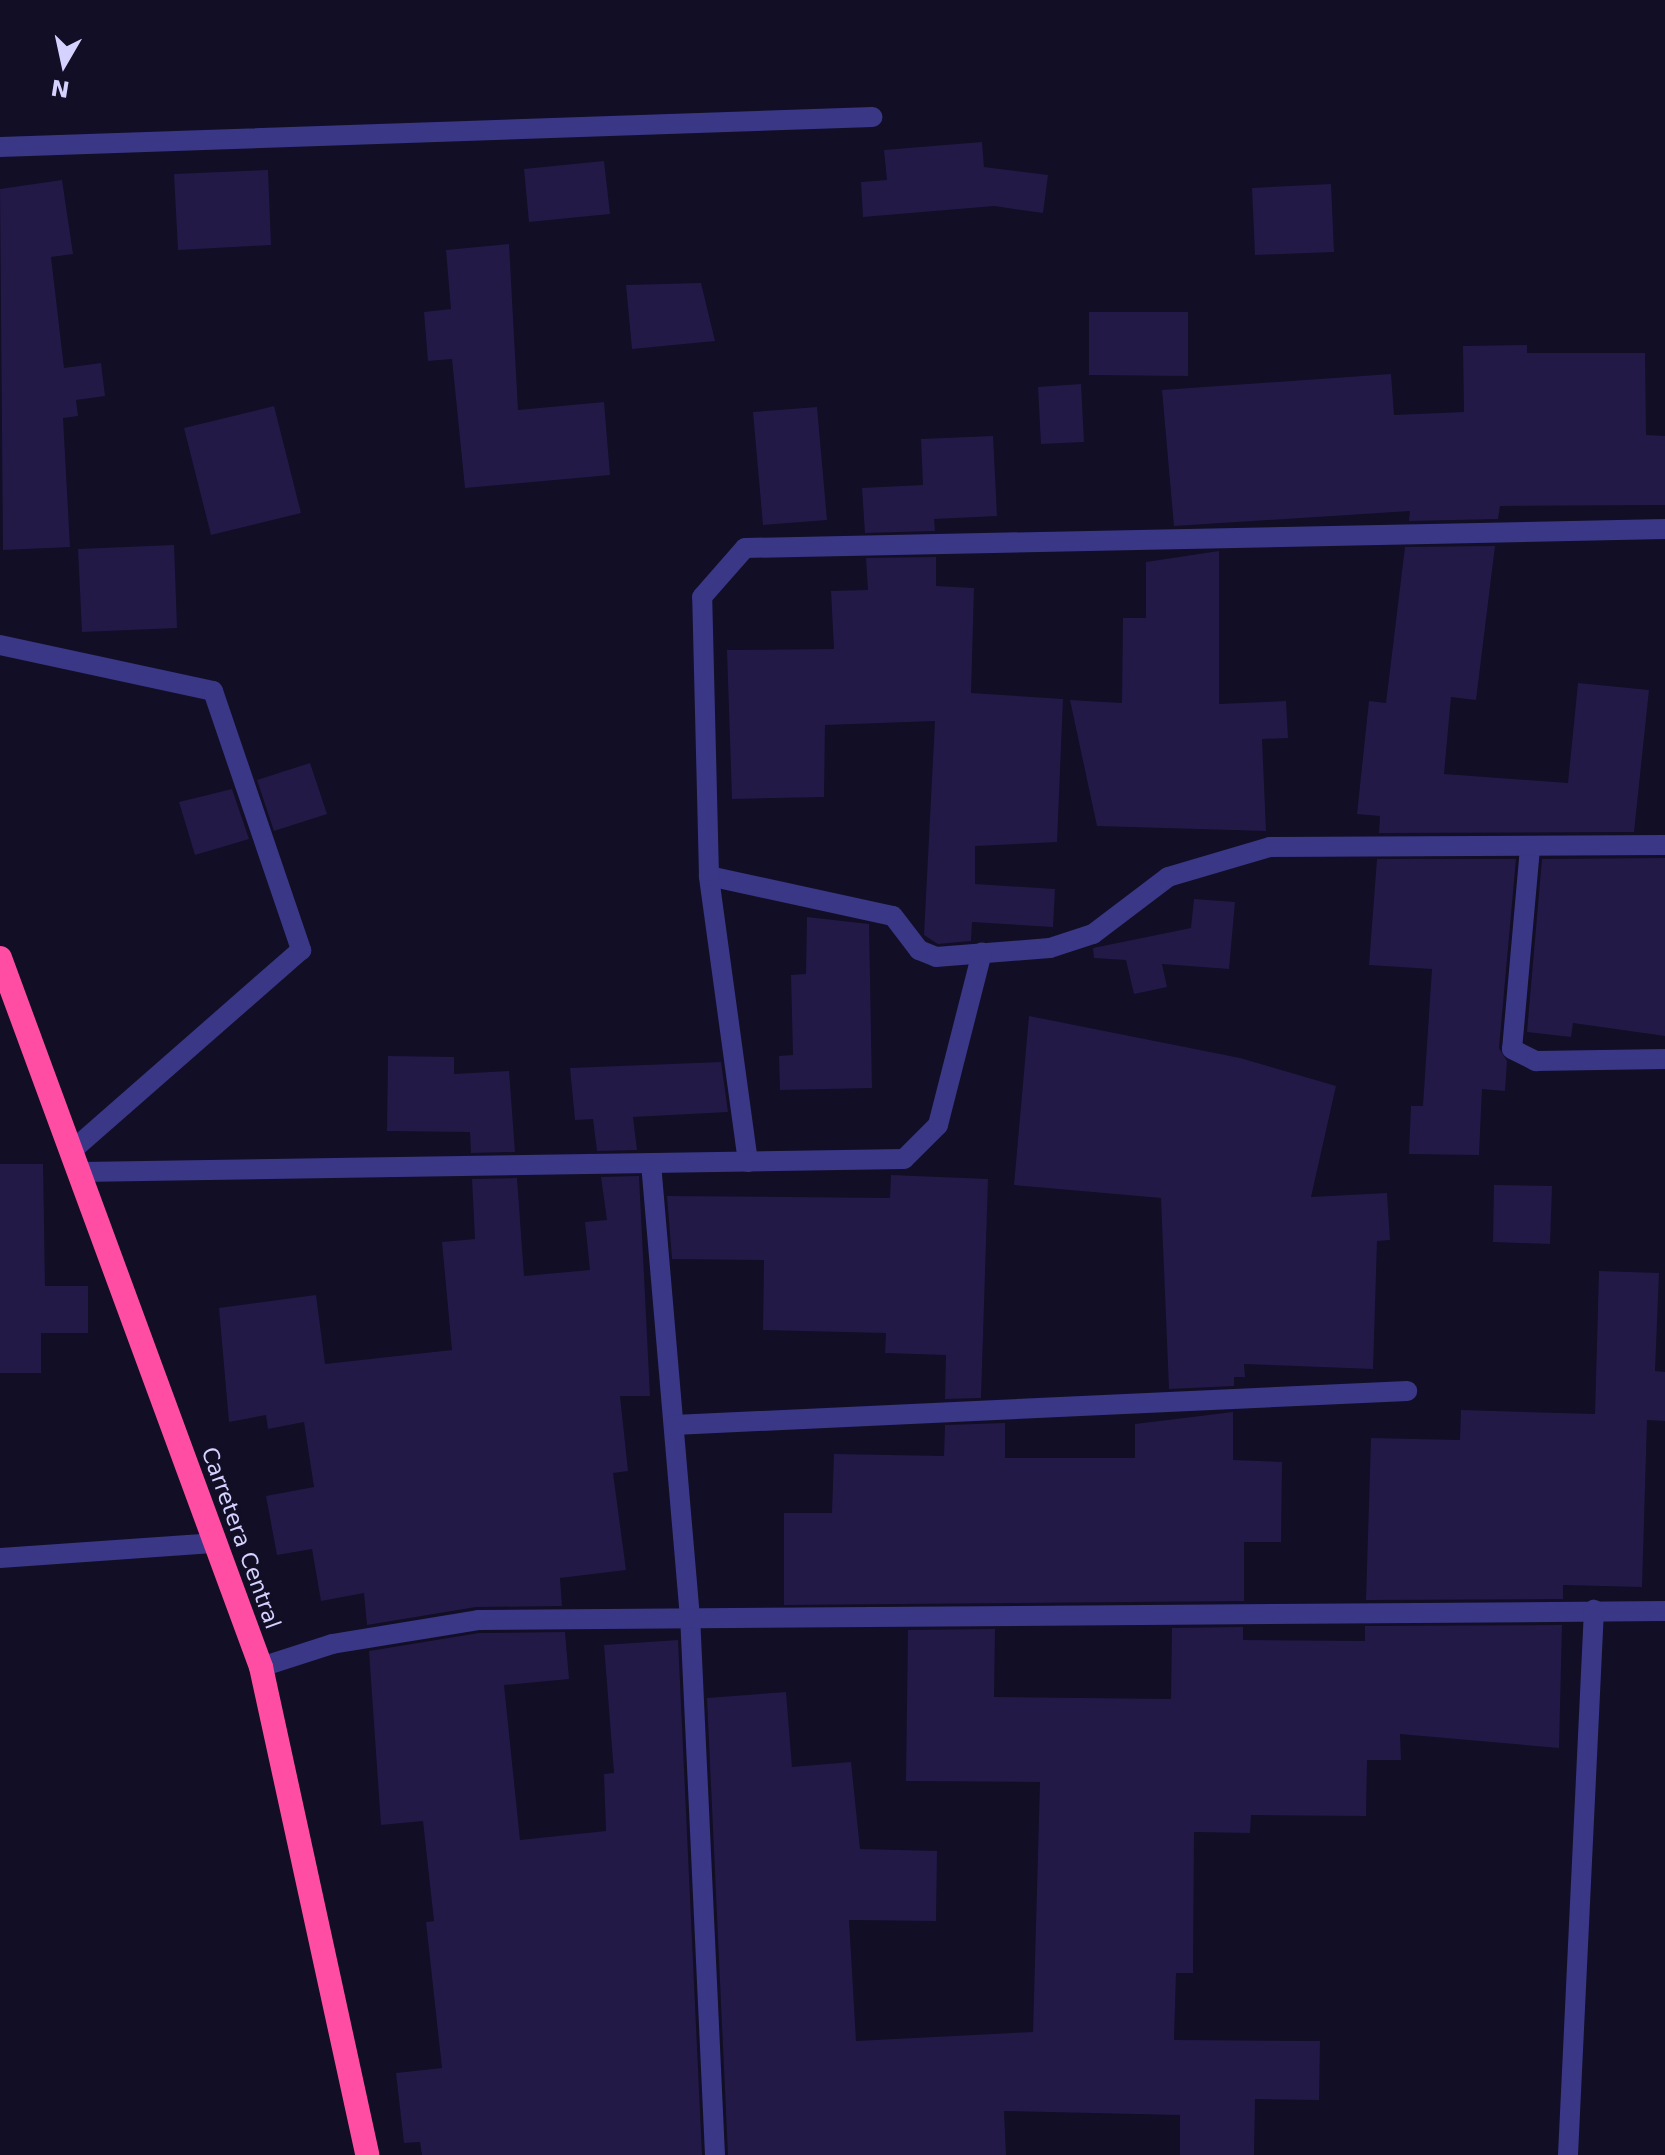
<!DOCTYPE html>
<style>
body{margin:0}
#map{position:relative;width:1665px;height:2155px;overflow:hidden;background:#110e25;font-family:"DejaVu Sans",sans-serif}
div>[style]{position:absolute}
.building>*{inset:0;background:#221947}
.minor>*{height:20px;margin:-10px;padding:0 10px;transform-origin:10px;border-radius:10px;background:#393786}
.highway>*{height:24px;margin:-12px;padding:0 12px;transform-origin:12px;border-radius:12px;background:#ff4da4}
span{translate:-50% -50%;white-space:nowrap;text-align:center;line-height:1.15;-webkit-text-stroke:6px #110e25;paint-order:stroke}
.street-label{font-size:22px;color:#d6d2ff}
.north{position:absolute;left:24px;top:24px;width:80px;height:80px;-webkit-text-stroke:6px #110e25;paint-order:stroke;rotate:189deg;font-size:22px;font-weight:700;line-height:32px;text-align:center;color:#d6d2ff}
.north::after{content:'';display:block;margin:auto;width:28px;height:36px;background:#d6d2ff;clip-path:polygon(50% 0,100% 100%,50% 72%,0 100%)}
</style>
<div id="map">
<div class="building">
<i style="clip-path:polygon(982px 142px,984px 167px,1048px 175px,1043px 213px,994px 206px,863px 217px,861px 182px,887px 180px,884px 150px)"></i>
<i style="clip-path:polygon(604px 161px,610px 214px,529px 222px,524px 169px)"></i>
<i style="clip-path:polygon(268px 170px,271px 245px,178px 250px,174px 174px)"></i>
<i style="clip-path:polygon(62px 180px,73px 254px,51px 257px,64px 368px,101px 363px,105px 396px,76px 400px,78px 416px,63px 418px,70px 547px,3px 550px,0 189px)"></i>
<i style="clip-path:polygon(1331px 184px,1334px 252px,1255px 255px,1252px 188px)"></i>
<i style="clip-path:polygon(509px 244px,518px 410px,604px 402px,610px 475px,465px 488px,452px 359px,428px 361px,424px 312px,451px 309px,446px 250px)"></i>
<i style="clip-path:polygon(701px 283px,715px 341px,632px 349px,626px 285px)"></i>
<i style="clip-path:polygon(1089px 312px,1188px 312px,1188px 376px,1089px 375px)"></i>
<i style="clip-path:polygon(1527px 345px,1527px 353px,1645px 353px,1646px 435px,1665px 436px,1665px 505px,1500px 506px,1498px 519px,1409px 521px,1410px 511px,1174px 526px,1162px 390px,1391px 374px,1394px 415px,1464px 412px,1463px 346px)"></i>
<i style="clip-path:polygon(1081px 384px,1084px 442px,1041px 444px,1038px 387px)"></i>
<i style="clip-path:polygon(274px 406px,301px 513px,211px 535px,184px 428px)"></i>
<i style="clip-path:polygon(817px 407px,827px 520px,763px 525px,753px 412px)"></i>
<i style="clip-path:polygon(993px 436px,997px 516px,934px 519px,935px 531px,865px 533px,862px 488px,923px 485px,921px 439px)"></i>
<i style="clip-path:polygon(174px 545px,177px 628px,82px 632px,78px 549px)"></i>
<i style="clip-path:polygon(1495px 546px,1476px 700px,1451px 697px,1444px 774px,1568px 783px,1578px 683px,1649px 690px,1634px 832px,1379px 833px,1380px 816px,1357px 814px,1369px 701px,1386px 703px,1405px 547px)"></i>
<i style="clip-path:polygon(1219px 551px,1219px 704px,1286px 701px,1288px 738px,1262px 739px,1266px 831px,1097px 826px,1070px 700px,1122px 703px,1123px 618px,1146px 618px,1146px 562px)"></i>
<i style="clip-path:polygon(936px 557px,936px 586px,974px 588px,971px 693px,1063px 699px,1057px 842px,975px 846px,975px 884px,1055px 889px,1053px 927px,972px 922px,971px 941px,938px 944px,924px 935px,935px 721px,825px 725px,824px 797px,732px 799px,727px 650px,834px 649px,831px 591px,868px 590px,866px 558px)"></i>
<i style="clip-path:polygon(310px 763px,327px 814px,274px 831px,257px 780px)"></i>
<i style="clip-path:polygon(232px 789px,249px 839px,195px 855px,179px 802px)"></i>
<i style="clip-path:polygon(1665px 858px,1665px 1036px,1573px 1023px,1571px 1037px,1527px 1032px,1542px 859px)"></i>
<i style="clip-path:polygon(1377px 859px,1516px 859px,1499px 1048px,1507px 1061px,1505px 1091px,1482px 1089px,1479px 1155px,1409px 1154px,1411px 1106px,1423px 1106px,1432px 969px,1369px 965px)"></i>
<i style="clip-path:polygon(1194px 899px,1235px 902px,1229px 969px,1162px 964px,1167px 987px,1134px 994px,1126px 960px,1094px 958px,1093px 948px,1191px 928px)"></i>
<i style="clip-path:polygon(807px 917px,869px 924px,872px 1088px,780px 1090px,779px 1056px,793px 1055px,791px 975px,806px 974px)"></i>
<i style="clip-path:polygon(1029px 1016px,1240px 1058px,1336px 1086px,1311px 1197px,1387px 1193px,1390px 1240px,1377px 1241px,1373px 1369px,1244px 1364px,1245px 1377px,1234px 1377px,1234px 1386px,1169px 1389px,1161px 1198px,1014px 1185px)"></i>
<i style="clip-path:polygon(388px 1056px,454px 1057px,454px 1074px,509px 1071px,515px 1152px,471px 1153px,470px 1132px,387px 1131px)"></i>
<i style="clip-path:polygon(721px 1062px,728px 1112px,633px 1117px,637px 1150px,597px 1151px,593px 1119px,575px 1120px,570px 1068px)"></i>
<i style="clip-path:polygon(0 1164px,43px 1164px,45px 1286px,88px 1286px,88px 1333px,41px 1333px,41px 1373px,0 1373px)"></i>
<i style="clip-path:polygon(891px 1175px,988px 1179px,981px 1398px,945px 1399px,946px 1355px,885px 1353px,886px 1333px,763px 1330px,764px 1260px,672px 1259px,667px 1196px,890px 1198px)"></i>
<i style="clip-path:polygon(639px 1176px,650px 1396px,620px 1396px,628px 1471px,613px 1473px,626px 1570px,560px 1578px,562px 1606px,476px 1607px,367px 1625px,364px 1593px,321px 1601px,312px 1549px,277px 1555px,266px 1496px,314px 1487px,304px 1422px,268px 1429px,266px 1415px,229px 1422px,219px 1308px,316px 1295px,325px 1364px,452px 1350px,442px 1242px,475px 1239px,472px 1179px,517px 1178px,524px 1276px,590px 1270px,585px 1222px,607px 1220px,601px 1177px)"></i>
<i style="clip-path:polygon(1494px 1185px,1552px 1186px,1550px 1244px,1493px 1242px)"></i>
<i style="clip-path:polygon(1599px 1271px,1659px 1273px,1655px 1371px,1665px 1372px,1665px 1421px,1647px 1420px,1642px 1587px,1563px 1585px,1563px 1599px,1366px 1600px,1371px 1438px,1460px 1440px,1461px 1410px,1595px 1414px)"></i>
<i style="clip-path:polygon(1233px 1412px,1233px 1460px,1282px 1462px,1281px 1542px,1244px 1542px,1244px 1601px,784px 1605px,784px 1513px,832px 1513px,834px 1454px,944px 1456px,945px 1425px,1005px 1423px,1005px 1458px,1135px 1458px,1135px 1424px)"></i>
<i style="clip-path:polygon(1562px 1625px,1559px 1748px,1400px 1734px,1401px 1760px,1367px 1760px,1366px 1816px,1251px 1815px,1250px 1833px,1194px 1832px,1193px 1973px,1176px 1973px,1174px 2040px,1320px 2041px,1319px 2100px,1255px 2099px,1254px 2155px,1180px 2155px,1180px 2115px,1004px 2111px,1006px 2155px,728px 2155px,707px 1698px,786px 1692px,792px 1767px,851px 1762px,860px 1849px,937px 1851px,936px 1921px,849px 1920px,856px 2041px,1033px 2032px,1040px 1782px,906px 1781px,908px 1630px,995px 1629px,994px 1697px,1171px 1699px,1172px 1628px,1243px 1627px,1243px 1640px,1365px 1641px,1365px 1626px)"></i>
<i style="clip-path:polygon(565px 1632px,569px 1679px,504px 1685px,520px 1840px,606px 1831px,604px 1774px,614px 1773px,604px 1645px,678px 1640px,702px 2155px,422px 2155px,420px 2142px,404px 2143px,396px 2073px,442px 2068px,426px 1922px,434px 1921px,423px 1821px,381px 1825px,369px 1651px,479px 1633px)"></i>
</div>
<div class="minor">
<i style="left:0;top:147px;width:873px;rotate:-1.97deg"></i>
<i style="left:0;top:645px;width:218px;rotate:12.2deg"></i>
<i style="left:213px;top:691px;width:274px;rotate:71.2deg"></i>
<i style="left:301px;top:950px;width:305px;rotate:138.8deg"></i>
<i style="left:1530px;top:848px;width:202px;rotate:95.1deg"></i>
<i style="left:1512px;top:1049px;width:27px;rotate:27deg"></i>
<i style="left:1536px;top:1061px;width:129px;rotate:-0.9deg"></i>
<i style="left:709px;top:876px;width:188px;rotate:12.3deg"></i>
<i style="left:893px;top:916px;width:43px;rotate:52.6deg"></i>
<i style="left:919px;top:950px;width:18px;rotate:22deg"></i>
<i style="left:936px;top:957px;width:114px;rotate:-4.5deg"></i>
<i style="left:1050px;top:948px;width:45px;rotate:-18deg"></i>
<i style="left:1093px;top:934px;width:94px;rotate:-37.2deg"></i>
<i style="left:1168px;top:877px;width:106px;rotate:-16.4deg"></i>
<i style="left:1270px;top:847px;width:395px;rotate:-0.3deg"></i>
<i style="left:748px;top:1162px;width:289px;rotate:-97.8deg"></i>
<i style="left:709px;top:876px;width:279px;rotate:-91.4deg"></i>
<i style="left:702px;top:597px;width:65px;rotate:-48.7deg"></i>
<i style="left:745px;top:548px;width:920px;rotate:-1.18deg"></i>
<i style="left:651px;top:1163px;width:454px;rotate:85.1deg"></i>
<i style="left:690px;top:1615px;width:541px;rotate:87.35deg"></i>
<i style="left:80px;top:1172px;width:824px;rotate:-0.9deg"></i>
<i style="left:904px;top:1159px;width:48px;rotate:-45deg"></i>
<i style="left:938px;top:1125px;width:178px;rotate:-75.7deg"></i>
<i style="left:674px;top:1425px;width:734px;rotate:-2.66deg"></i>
<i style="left:0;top:1558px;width:217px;rotate:-4deg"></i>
<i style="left:261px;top:1667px;width:75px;rotate:-17.9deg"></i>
<i style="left:332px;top:1644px;width:148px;rotate:-9.3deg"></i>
<i style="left:478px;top:1620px;width:1187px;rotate:-0.43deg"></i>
<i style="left:1568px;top:2155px;width:546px;rotate:-87.27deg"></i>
</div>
<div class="highway">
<i style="left:0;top:958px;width:756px;rotate:69.79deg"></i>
<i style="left:261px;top:1667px;width:499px;rotate:77.7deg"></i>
</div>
<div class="street-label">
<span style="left:241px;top:1538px;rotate:70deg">Carretera Central</span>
</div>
<div class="north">N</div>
</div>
